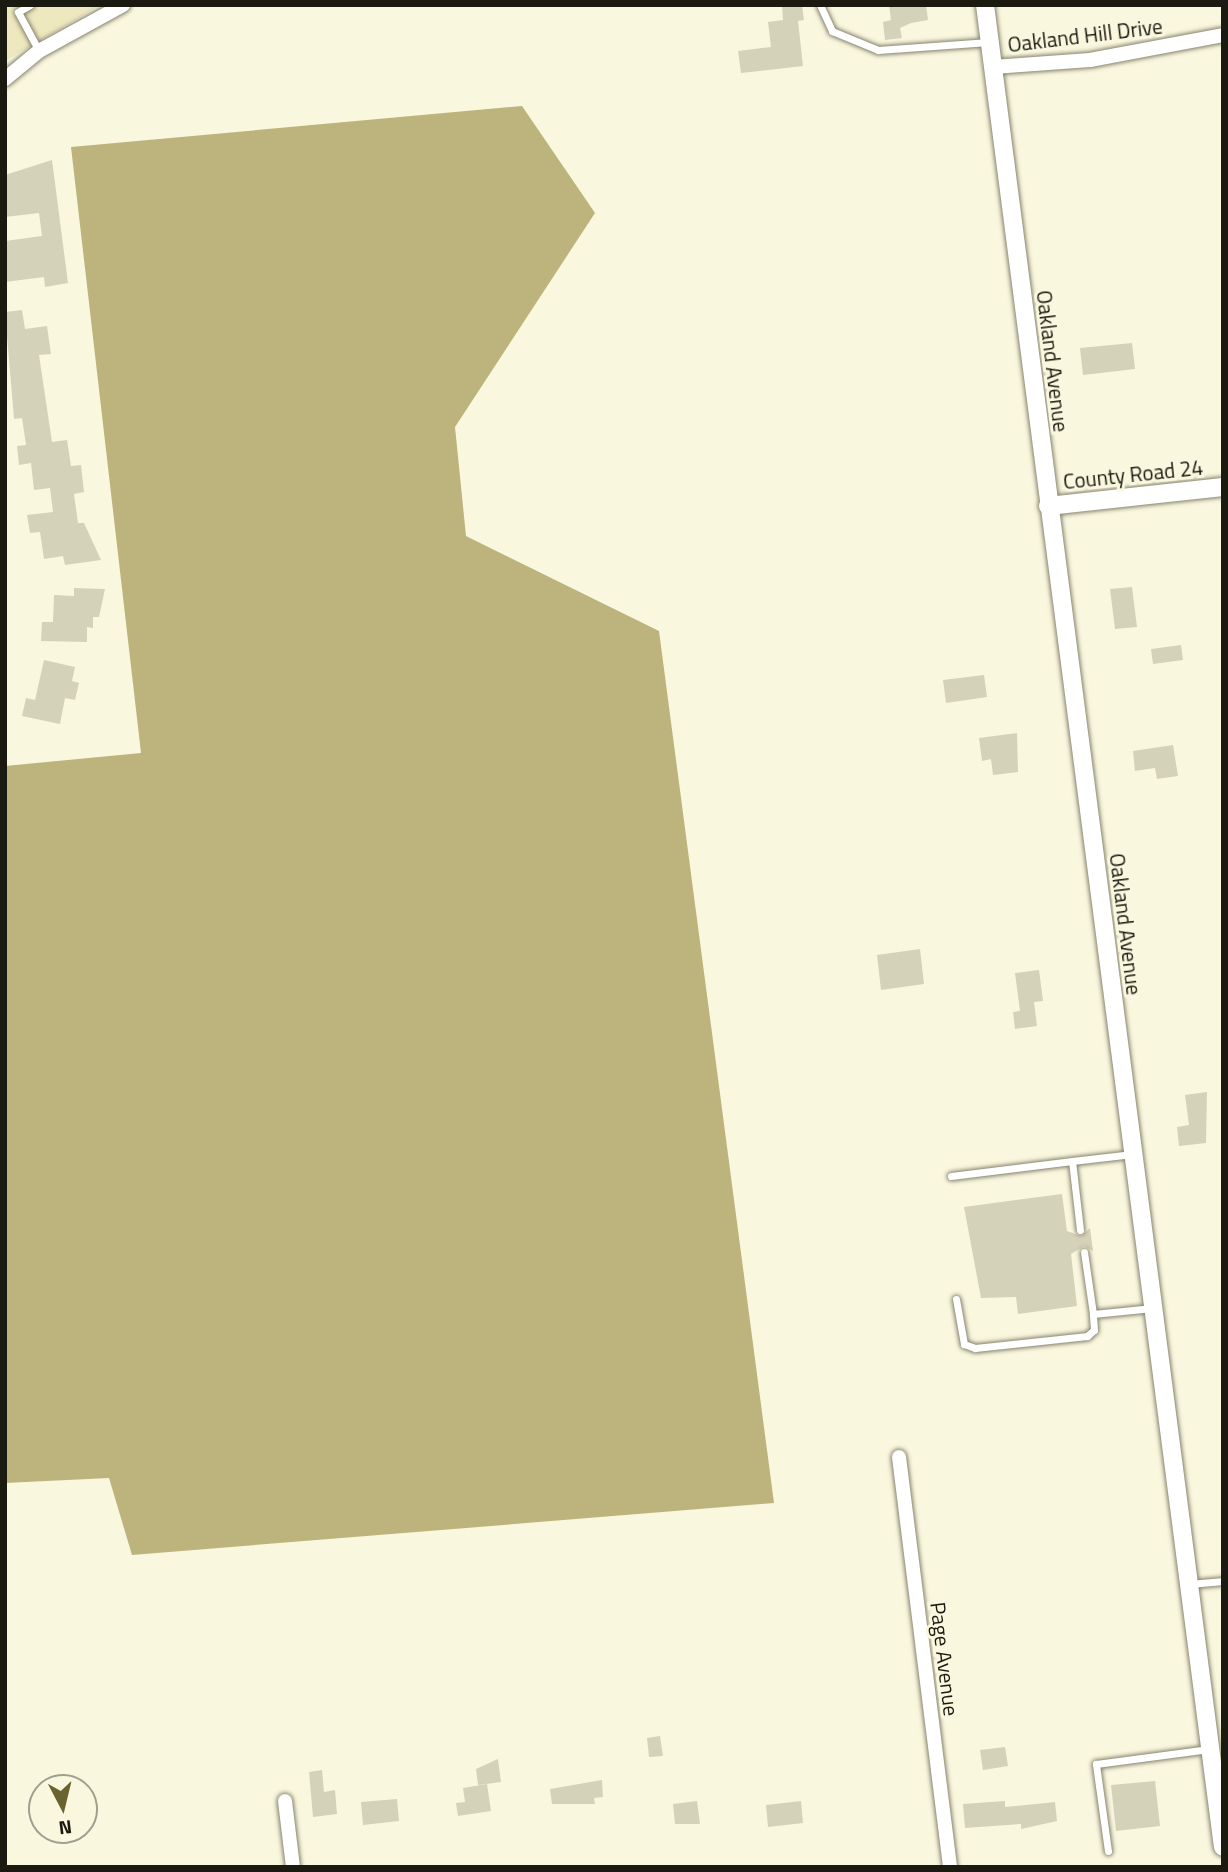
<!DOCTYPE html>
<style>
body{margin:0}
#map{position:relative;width:1228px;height:1872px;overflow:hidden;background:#faf7df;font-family:"Titillium Web",sans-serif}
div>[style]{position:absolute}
.green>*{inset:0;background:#eee8bf}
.forest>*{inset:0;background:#bcb47c}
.building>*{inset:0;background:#d5d2ba}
.roads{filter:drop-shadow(0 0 2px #87846f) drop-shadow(0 0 2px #87846f)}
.service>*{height:7px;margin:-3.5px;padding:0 3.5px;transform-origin:3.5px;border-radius:3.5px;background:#fff}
.minor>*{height:14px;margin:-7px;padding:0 7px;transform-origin:7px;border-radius:7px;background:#fff}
.tertiary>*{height:18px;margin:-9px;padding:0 9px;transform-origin:9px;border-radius:9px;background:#fff}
span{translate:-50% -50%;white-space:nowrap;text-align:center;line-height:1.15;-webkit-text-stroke:6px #faf7df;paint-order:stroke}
.street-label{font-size:21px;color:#1b1a11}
.frame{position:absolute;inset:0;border:7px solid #1b1a11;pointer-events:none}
.north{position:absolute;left:28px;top:1774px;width:70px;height:70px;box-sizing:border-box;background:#faf7df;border:2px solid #a19f8d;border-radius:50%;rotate:173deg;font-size:19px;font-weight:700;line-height:28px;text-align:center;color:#1b1a11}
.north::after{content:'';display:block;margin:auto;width:24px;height:32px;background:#6a622f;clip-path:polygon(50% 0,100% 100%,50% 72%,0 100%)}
</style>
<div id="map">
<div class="green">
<i style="clip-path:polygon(5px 5px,100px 5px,5px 61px)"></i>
</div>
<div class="forest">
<i style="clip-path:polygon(522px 106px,595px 213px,455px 427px,466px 536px,659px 631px,774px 1503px,132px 1555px,109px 1478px,5px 1483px,5px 766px,141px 753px,71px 147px)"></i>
</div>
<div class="building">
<i style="clip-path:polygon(782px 5px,802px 5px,804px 20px,798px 21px,803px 66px,741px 73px,738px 51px,771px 47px,768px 22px,783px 20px)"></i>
<i style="clip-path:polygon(889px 5px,926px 5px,928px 20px,911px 23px,900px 28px,902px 38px,885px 40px,883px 22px,891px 20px)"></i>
<i style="clip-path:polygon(52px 160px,68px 283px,45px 287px,44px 277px,5px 282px,5px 241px,42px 236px,39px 213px,5px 217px,5px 175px)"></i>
<i style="clip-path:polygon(22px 310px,25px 329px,47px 326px,51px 354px,39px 355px,52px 442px,67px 440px,71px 466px,81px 465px,84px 492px,74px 494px,78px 523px,84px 523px,101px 560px,65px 565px,63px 556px,44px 559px,40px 532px,30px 533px,27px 515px,53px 512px,50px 488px,34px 490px,31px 463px,19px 465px,17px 446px,26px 445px,22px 418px,14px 419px,5px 312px)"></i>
<i style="clip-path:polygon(1132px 343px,1135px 369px,1083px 375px,1080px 348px)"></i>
<i style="clip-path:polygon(1132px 587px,1137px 627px,1115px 629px,1110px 589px)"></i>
<i style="clip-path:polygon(74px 588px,105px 589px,99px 617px,93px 617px,93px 628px,87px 627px,87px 642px,41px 641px,42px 622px,53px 622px,54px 595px,74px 596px)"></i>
<i style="clip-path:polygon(1181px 645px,1183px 660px,1153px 664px,1151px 649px)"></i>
<i style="clip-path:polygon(44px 660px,75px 667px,72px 681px,79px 683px,75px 700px,65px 698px,60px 724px,22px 716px,26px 698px,35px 700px)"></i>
<i style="clip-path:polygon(984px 675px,987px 697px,946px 703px,943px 680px)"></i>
<i style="clip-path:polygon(1017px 733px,1018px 772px,993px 775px,991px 759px,982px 761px,979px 738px)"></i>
<i style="clip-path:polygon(1173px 745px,1178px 776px,1157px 779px,1155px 768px,1135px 771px,1133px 751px)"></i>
<i style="clip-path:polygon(920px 949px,924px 984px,881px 990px,877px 955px)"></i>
<i style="clip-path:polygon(1039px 970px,1043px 1001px,1034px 1002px,1037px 1026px,1015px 1029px,1013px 1012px,1020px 1011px,1015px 973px)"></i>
<i style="clip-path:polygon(1207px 1092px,1206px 1143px,1179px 1146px,1177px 1127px,1189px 1125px,1185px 1095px)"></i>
<i style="clip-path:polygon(1062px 1194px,1067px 1231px,1081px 1236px,1090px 1228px,1093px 1251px,1084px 1246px,1071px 1254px,1077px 1306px,1018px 1314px,1016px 1297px,981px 1298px,964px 1207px)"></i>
<i style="clip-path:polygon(660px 1736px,663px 1756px,649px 1757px,647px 1738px)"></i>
<i style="clip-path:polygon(1005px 1747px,1008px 1766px,983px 1770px,980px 1750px)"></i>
<i style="clip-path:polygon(498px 1759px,501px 1782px,478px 1785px,476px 1769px)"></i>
<i style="clip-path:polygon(322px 1770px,324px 1792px,335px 1790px,337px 1814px,313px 1817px,309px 1772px)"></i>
<i style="clip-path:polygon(602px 1780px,603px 1797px,594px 1798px,595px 1804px,552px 1804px,550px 1789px)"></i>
<i style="clip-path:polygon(1155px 1781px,1160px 1826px,1116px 1831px,1111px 1785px)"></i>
<i style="clip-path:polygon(487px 1784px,491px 1811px,458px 1816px,456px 1803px,465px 1802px,463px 1788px)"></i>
<i style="clip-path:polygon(397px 1799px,399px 1821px,363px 1825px,361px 1802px)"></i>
<i style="clip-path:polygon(697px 1801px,700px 1824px,675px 1824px,673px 1804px)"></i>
<i style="clip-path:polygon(801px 1801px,803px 1823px,768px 1827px,766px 1805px)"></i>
<i style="clip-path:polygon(1005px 1801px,1005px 1807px,1055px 1802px,1057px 1821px,1021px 1829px,1021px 1824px,965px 1828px,963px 1804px)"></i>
</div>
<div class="roads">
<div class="service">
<i style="left:30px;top:5px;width:14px;rotate:150deg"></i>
<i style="left:18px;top:12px;width:44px;rotate:61.7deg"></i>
<i style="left:820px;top:5px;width:29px;rotate:65deg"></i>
<i style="left:832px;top:31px;width:50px;rotate:22.4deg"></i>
<i style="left:878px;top:50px;width:111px;rotate:-4.1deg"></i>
<i style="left:951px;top:1176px;width:122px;rotate:-7.1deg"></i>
<i style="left:1080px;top:1230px;width:69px;rotate:-96.6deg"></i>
<i style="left:1072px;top:1161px;width:61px;rotate:-6.5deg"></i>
<i style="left:1084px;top:1252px;width:63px;rotate:81.7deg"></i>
<i style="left:956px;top:1299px;width:46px;rotate:79.9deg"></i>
<i style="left:964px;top:1344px;width:12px;rotate:20deg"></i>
<i style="left:975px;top:1348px;width:113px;rotate:-6.1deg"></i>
<i style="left:1087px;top:1336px;width:9px;rotate:-41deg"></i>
<i style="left:1094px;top:1330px;width:16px;rotate:-94deg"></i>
<i style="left:1093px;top:1314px;width:60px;rotate:-5.7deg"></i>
<i style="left:1190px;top:1584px;width:33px;rotate:-5deg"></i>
<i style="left:1108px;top:1851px;width:88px;rotate:-97.9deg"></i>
<i style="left:1096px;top:1764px;width:114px;rotate:-7.6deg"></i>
</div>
<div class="minor">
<i style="left:993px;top:67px;width:97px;rotate:-4.1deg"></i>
<i style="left:1090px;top:60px;width:135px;rotate:-10.6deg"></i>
<i style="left:5px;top:79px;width:44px;rotate:-39.5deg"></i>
<i style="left:39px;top:51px;width:96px;rotate:-28.7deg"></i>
<i style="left:899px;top:1457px;width:413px;rotate:82.9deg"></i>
<i style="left:285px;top:1801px;width:66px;rotate:83.1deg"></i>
</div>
<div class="tertiary">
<i style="left:985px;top:5px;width:1857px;rotate:82.64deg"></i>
<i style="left:1048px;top:506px;width:176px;rotate:-6.2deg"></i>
</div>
</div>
<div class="street-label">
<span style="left:1085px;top:35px;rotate:-7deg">Oakland Hill Drive</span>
<span style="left:1053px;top:361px;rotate:83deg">Oakland Avenue</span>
<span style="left:1133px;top:474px;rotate:-6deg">County Road 24</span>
<span style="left:1126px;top:924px;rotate:83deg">Oakland Avenue</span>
<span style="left:945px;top:1659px;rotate:83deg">Page Avenue</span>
</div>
<div class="frame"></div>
<div class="north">N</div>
</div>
